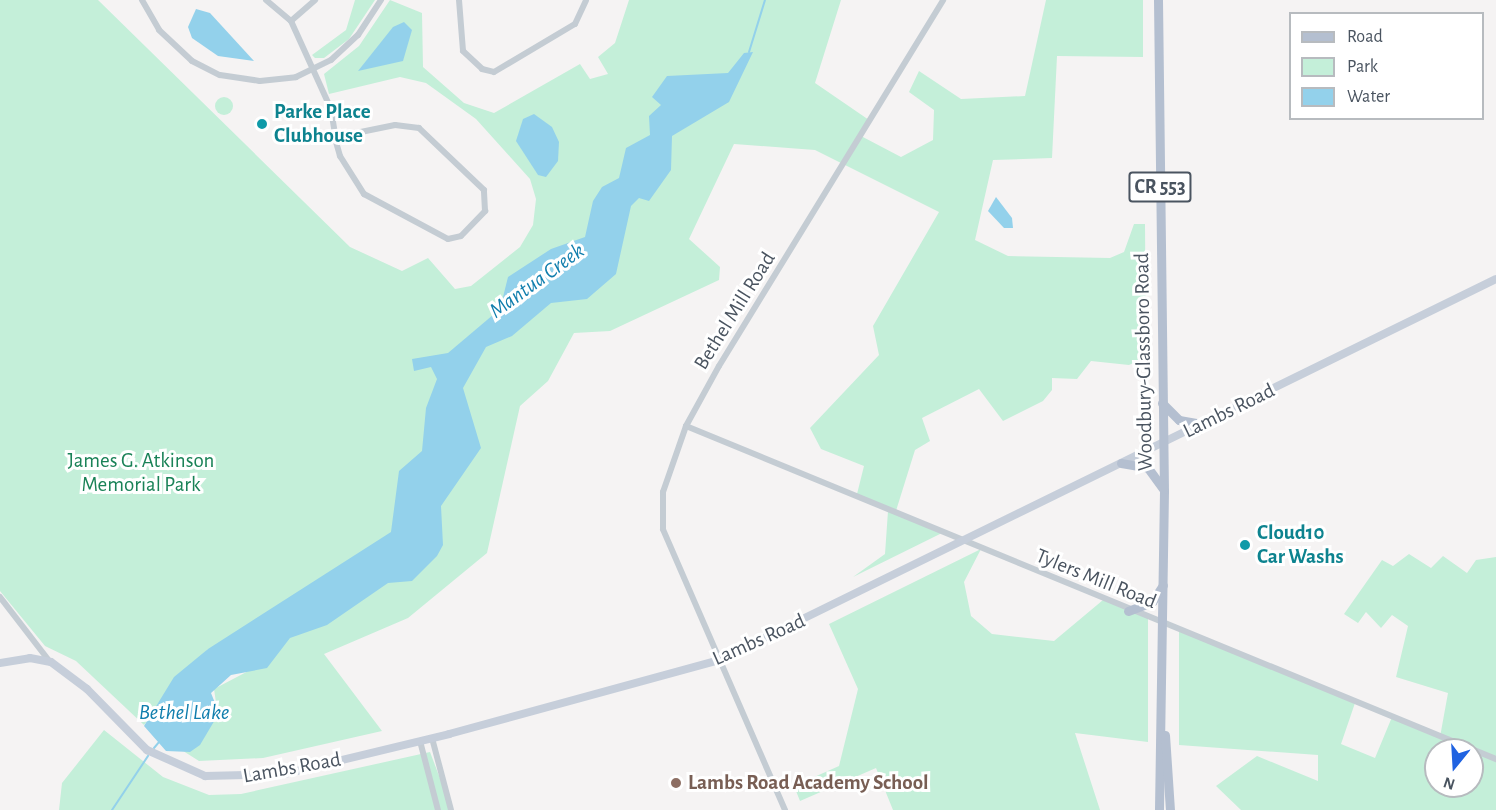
<!DOCTYPE html>
<style>
body{margin:0}
#map{position:relative;width:1496px;height:810px;overflow:hidden;background:#f5f3f3;font-family:"Alegreya Sans",sans-serif}
div>[style]{position:absolute}
.green>*{inset:0;background:#c4efd9}
.round{border-radius:50%}
.water>*{inset:0;background:#93d1eb}
.stream>*{height:2px;margin:-1px;padding:0 1px;transform-origin:1px;border-radius:1px;background:#93d1eb}
.street>*{height:6px;margin:-3px;padding:0 3px;transform-origin:3px;border-radius:3px;background:#c4ccd3}
.secondary>*{height:8px;margin:-4px;padding:0 4px;transform-origin:4px;border-radius:4px;background:#c6ceda}
.primary>*{height:9px;margin:-4.5px;padding:0 4.5px;transform-origin:4.5px;border-radius:4.5px;background:#b4bfd0}
.dots>*{width:16px;height:16px;translate:-50% -50%;box-sizing:border-box;border:3px solid #fff;border-radius:50%}
span{translate:-50% -50%;white-space:nowrap;text-align:center;line-height:1.15;-webkit-text-stroke:6px #fff;paint-order:stroke}
.shield-label span{padding:2px 4px;background:#fff;border:2px solid;border-radius:4px;-webkit-text-stroke-width:0}
.shield-label{font-size:20px;color:#4a5460;font-weight:700}
.culture-label{font-size:21px;color:#0d838f;font-weight:700}
.left{translate:0 -50%;text-align:left}
.street-label{font-size:21px;color:#4a5460}
.park-label{font-size:21px;color:#1a8257}
.education-label{font-size:21px;color:#785e54;font-weight:700}
.water-label{font-size:22px;color:#107ead;font-style:italic}
.legend{position:absolute;left:1289px;top:12px;width:195px;height:108px;box-sizing:border-box;background:#fff;border:2px solid #b7bbbf;margin:0;padding:8px 10px;list-style:none;font-size:18px;color:#4a5460}
.legend li{display:flex;align-items:center;gap:12px;height:30px}
.legend b{width:30px;border:2px solid #b7bbbf}
.north{position:absolute;left:1424px;top:738px;width:60px;height:60px;box-sizing:border-box;background:#fff;border:2px solid #b7bbbf;border-radius:50%;rotate:198deg;font-size:16px;font-weight:700;line-height:24px;text-align:center;color:#4a5460}
.north::after{content:'';display:block;margin:auto;width:21px;height:27px;background:#2063e1;clip-path:polygon(50% 0,100% 100%,50% 72%,0 100%)}
</style>
<div id="map">
<div class="green">
<i style="clip-path:polygon(0 0,98px 0,350px 247px,402px 271px,428px 258px,455px 289px,471px 286px,520px 247px,533px 225px,536px 199px,530px 179px,476px 119px,426px 83px,400px 77px,329px 94px,324px 74px,359px 46px,390px 0,422px 13px,423px 67px,464px 103px,494px 113px,580px 64px,590px 79px,608px 74px,598px 57px,615px 43px,629px 0,841px 0,815px 83px,869px 120px,861px 136px,901px 157px,933px 140px,934px 110px,909px 92px,919px 71px,961px 99px,1025px 96px,1046px 0,1143px 0,1143px 57px,1057px 56px,1052px 158px,993px 160px,975px 240px,1008px 256px,1110px 258px,1124px 252px,1134px 224px,1145px 224px,1146px 357px,1129px 365px,1091px 361px,1077px 379px,1052px 378px,1052px 390px,1043px 401px,1003px 421px,979px 389px,922px 418px,930px 441px,915px 450px,895px 514px,942px 533px,853px 577px,885px 554px,888px 511px,856px 498px,864px 466px,821px 449px,810px 428px,879px 355px,873px 326px,939px 212px,815px 150px,734px 144px,689px 239px,720px 267px,719px 280px,610px 331px,574px 333px,548px 381px,520px 406px,487px 553px,408px 618px,324px 654px,382px 731px,263px 758px,199px 761px,180px 749px,218px 716px,214px 689px,275px 657px,208px 649px,144px 725px,76px 661px,45px 646px,0 591px)"></i>
<i style="clip-path:polygon(355px 0,375px 0,349px 39px,324px 58px,315px 58px,312px 55px,346px 30px)"></i>
<i class="round" style="left:215px;top:97px;width:18px;height:18px"></i>
<i style="clip-path:polygon(981px 549px,964px 582px,971px 616px,992px 634px,1054px 641px,1103px 600px,1148px 618px,1148px 742px,1075px 733px,1100px 810px,893px 810px,876px 768px,800px 801px,794px 786px,839px 766px,858px 689px,829px 624px)"></i>
<i style="clip-path:polygon(evenodd,1409px 554px,1431px 568px,1443px 556px,1467px 573px,1476px 560px,1496px 557px,1496px 810px,1241px 810px,1216px 786px,1257px 756px,1318px 781px,1318px 755px,1179px 745px,1179px 630px,1355px 703px,1341px 744px,1375px 758px,1392px 717px,1440px 737px,1448px 693px,1396px 677px,1408px 626px,1392px 615px,1381px 628px,1366px 612px,1358px 623px,1344px 614px,1382px 560px,1393px 566px,1409px 554px,1436px 750px,1472px 750px,1472px 786px,1436px 786px,1436px 750px)"></i>
<i style="clip-path:polygon(104px 730px,163px 777px,209px 795px,241px 794px,430px 752px,452px 810px,59px 810px,62px 783px)"></i>
</div>
<div class="water">
<i style="clip-path:polygon(196px 9px,210px 13px,254px 61px,218px 56px,192px 38px,188px 27px)"></i>
<i style="clip-path:polygon(404px 22px,412px 30px,403px 61px,358px 71px,393px 27px)"></i>
<i style="clip-path:polygon(753px 52px,729px 102px,672px 136px,671px 170px,649px 201px,639px 198px,631px 206px,616px 274px,587px 299px,551px 303px,512px 336px,486px 347px,463px 388px,481px 448px,441px 506px,443px 545px,437px 556px,412px 581px,388px 583px,327px 625px,290px 638px,267px 668px,231px 675px,211px 693px,219px 713px,200px 745px,190px 752px,166px 751px,144px 726px,174px 677px,208px 649px,391px 532px,399px 471px,422px 451px,426px 408px,437px 379px,431px 367px,414px 371px,412px 359px,448px 353px,500px 309px,508px 277px,551px 249px,585px 237px,593px 201px,602px 187px,619px 178px,626px 148px,650px 135px,649px 116px,661px 105px,652px 97px,667px 76px,728px 73px,744px 53px)"></i>
<i style="clip-path:polygon(534px 114px,552px 127px,559px 142px,558px 161px,546px 177px,538px 175px,516px 141px,523px 119px)"></i>
<i style="clip-path:polygon(996px 197px,1012px 218px,1013px 228px,1004px 228px,988px 211px)"></i>
</div>
<div class="stream">
<i style="left:749px;top:52px;width:54px;rotate:-72.9deg"></i>
<i style="left:154px;top:748px;width:8px;rotate:-50deg"></i>
<i style="left:112px;top:810px;width:65px;rotate:-56.3deg"></i>
</div>
<div class="street">
<i style="left:142px;top:0;width:34px;rotate:60deg"></i>
<i style="left:159px;top:30px;width:45px;rotate:43.2deg"></i>
<i style="left:192px;top:61px;width:31px;rotate:27deg"></i>
<i style="left:220px;top:75px;width:40px;rotate:8.5deg"></i>
<i style="left:260px;top:81px;width:36px;rotate:-6deg"></i>
<i style="left:296px;top:77px;width:39px;rotate:-26deg"></i>
<i style="left:331px;top:60px;width:37px;rotate:-43deg"></i>
<i style="left:358px;top:35px;width:42px;rotate:-56.7deg"></i>
<i style="left:266px;top:0;width:33px;rotate:40deg"></i>
<i style="left:291px;top:21px;width:97px;rotate:65.6deg"></i>
<i style="left:331px;top:109px;width:33px;rotate:81deg"></i>
<i style="left:336px;top:142px;width:15px;rotate:74deg"></i>
<i style="left:340px;top:156px;width:45px;rotate:57.7deg"></i>
<i style="left:364px;top:194px;width:95px;rotate:28.2deg"></i>
<i style="left:448px;top:239px;width:13px;rotate:-13deg"></i>
<i style="left:461px;top:236px;width:35px;rotate:-46deg"></i>
<i style="left:485px;top:211px;width:21px;rotate:-93deg"></i>
<i style="left:484px;top:190px;width:90px;rotate:-136.4deg"></i>
<i style="left:419px;top:128px;width:24px;rotate:-173deg"></i>
<i style="left:395px;top:125px;width:60px;rotate:168.5deg"></i>
<i style="left:459px;top:0;width:51px;rotate:85.5deg"></i>
<i style="left:463px;top:51px;width:26px;rotate:43deg"></i>
<i style="left:482px;top:69px;width:12px;rotate:14deg"></i>
<i style="left:494px;top:72px;width:94px;rotate:-30.7deg"></i>
<i style="left:575px;top:24px;width:26px;rotate:-65deg"></i>
<i style="left:291px;top:21px;width:32px;rotate:-41deg"></i>
<i style="left:686px;top:426px;width:876px;rotate:22.35deg"></i>
<i style="left:0;top:597px;width:82px;rotate:52.4deg"></i>
<i style="left:432px;top:738px;width:74px;rotate:75.2deg"></i>
<i style="left:420px;top:741px;width:71px;rotate:75.4deg"></i>
<i style="left:785px;top:810px;width:306px;rotate:-113.5deg"></i>
<i style="left:663px;top:529px;width:37px;rotate:-90deg"></i>
<i style="left:663px;top:492px;width:70px;rotate:-70.8deg"></i>
<i style="left:686px;top:426px;width:68px;rotate:-61.2deg"></i>
<i style="left:719px;top:366px;width:429px;rotate:-58.5deg"></i>
</div>
<div class="secondary">
<i style="left:0;top:663px;width:30px;rotate:-9deg"></i>
<i style="left:30px;top:658px;width:21px;rotate:11deg"></i>
<i style="left:51px;top:662px;width:45px;rotate:36.9deg"></i>
<i style="left:87px;top:689px;width:86px;rotate:45.5deg"></i>
<i style="left:147px;top:750px;width:64px;rotate:24.1deg"></i>
<i style="left:205px;top:776px;width:79px;rotate:-1.5deg"></i>
<i style="left:284px;top:774px;width:170px;rotate:-13.6deg"></i>
<i style="left:449px;top:734px;width:280px;rotate:-15.3deg"></i>
<i style="left:719px;top:660px;width:865px;rotate:-26.12deg"></i>
</div>
<div class="primary">
<i style="left:1158px;top:0;width:491px;rotate:89.3deg"></i>
<i style="left:1164px;top:491px;width:319px;rotate:90.9deg"></i>
<i style="left:1162px;top:403px;width:24px;rotate:45deg"></i>
<i style="left:1179px;top:420px;width:23px;rotate:10deg"></i>
<i style="left:1121px;top:463px;width:27px;rotate:10deg"></i>
<i style="left:1148px;top:468px;width:26px;rotate:54deg"></i>
<i style="left:1128px;top:611px;width:26px;rotate:-21deg"></i>
<i style="left:1152px;top:602px;width:20px;rotate:-57deg"></i>
<i style="left:1165px;top:735px;width:75px;rotate:86.2deg"></i>
</div>
<div class="dots">
<i style="left:262px;top:124px;background:#0f9aa8"></i>
<i style="left:1245px;top:545px;background:#0f9aa8"></i>
<i style="left:676px;top:783px;background:#8d6e63"></i>
</div>
<div class="shield-label">
<span style="left:1160px;top:187px">CR 553</span>
</div>
<div class="culture-label">
<span class="left" style="left:274px;top:124px">Parke Place<br>Clubhouse</span>
<span class="left" style="left:1257px;top:545px">Cloud10<br>Car Washs</span>
</div>
<div class="street-label">
<span style="left:735px;top:311px;rotate:-58deg">Bethel Mill Road</span>
<span style="left:1144px;top:362px;rotate:-91deg">Woodbury-Glassboro Road</span>
<span style="left:1229px;top:411px;rotate:-26deg">Lambs Road</span>
<span style="left:1096px;top:579px;rotate:22deg">Tylers Mill Road</span>
<span style="left:759px;top:640px;rotate:-24deg">Lambs Road</span>
<span style="left:292px;top:768px;rotate:-10deg">Lambs Road</span>
</div>
<div class="park-label">
<span style="left:141px;top:473px">James G. Atkinson<br>Memorial Park</span>
</div>
<div class="education-label">
<span class="left" style="left:688px;top:783px">Lambs Road Academy School</span>
</div>
<div class="water-label">
<span style="left:537px;top:281px;rotate:-36deg">Mantua Creek</span>
<span style="left:184px;top:713px">Bethel Lake</span>
</div>
<ul class="legend">
<li><b style="height:8px;background:#b4bfd0"></b>Road</li>
<li><b style="height:16px;background:#c4efd9"></b>Park</li>
<li><b style="height:16px;background:#93d1eb"></b>Water</li>
</ul>
<div class="north">N</div>
</div>
